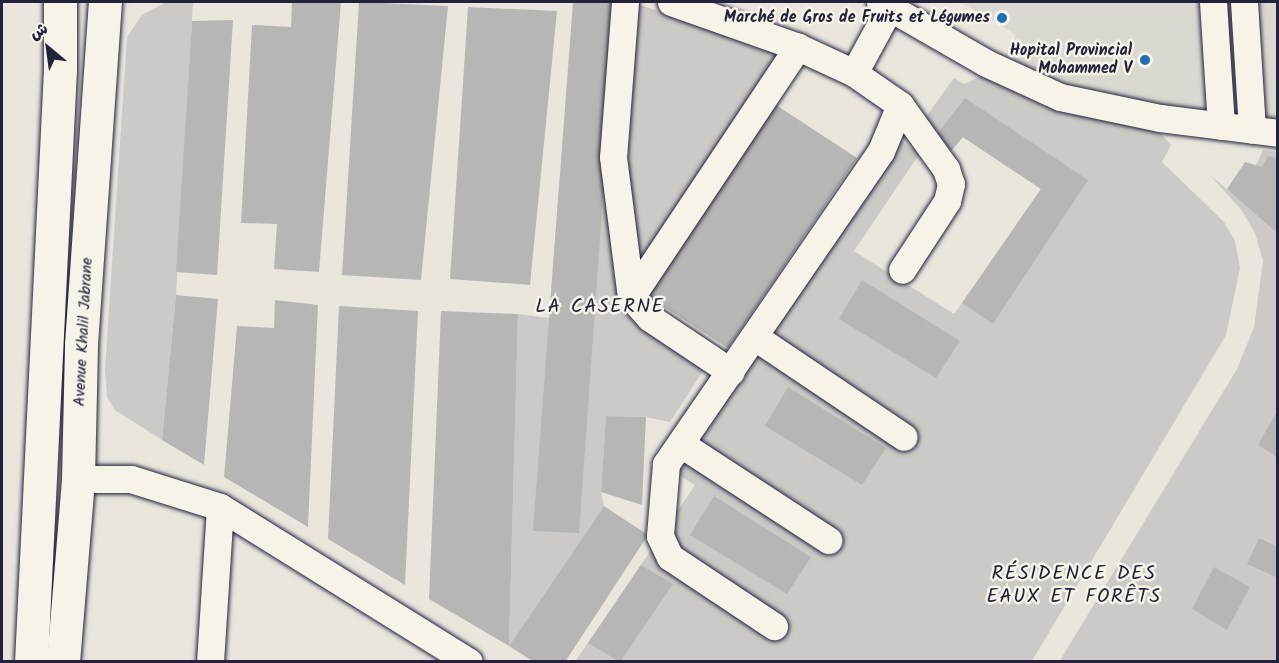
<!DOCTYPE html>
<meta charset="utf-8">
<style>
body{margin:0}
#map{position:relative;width:1279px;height:663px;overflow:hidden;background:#eae6de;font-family:Kalam,"Playpen Sans Arabic",sans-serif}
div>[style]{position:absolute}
.built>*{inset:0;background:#dbd8d2}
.green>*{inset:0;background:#cdc9c6}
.building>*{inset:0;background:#b8b6b5}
.roads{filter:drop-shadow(0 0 2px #22223b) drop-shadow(0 0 2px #22223b)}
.minor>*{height:27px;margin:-13.5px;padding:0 13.5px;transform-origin:13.5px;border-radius:13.5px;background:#f7f3e8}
.major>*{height:33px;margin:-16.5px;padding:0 16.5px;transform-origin:16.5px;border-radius:16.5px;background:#f7f3e8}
.dots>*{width:16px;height:16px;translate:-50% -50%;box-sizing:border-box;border:3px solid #f7f3e8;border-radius:50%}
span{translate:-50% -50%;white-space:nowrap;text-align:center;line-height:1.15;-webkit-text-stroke:5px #f7f3e8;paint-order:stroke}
.poi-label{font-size:16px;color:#22223b;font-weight:700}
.right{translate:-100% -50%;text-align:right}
.street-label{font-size:16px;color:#22223b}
.quarter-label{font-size:20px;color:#22223b;letter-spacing:1.5px}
.frame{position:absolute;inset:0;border:3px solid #22223b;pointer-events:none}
.north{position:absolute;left:18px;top:18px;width:60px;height:60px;-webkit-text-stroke:4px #f7f3e8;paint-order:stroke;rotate:331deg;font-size:16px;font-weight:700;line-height:24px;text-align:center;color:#22223b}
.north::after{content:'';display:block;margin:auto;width:21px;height:27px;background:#22223b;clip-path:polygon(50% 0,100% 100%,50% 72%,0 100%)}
</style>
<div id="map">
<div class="built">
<i style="clip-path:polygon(960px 2px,1277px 2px,1277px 133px,1012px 75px,1015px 34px)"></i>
</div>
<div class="green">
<i style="clip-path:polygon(166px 2px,193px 2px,176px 295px,162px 440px,115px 410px,107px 397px,105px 370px,127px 37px,142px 15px)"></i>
<i style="clip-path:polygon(634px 3px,783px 52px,636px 271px,622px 151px)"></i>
<i style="clip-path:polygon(986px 74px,1043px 106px,1159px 132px,1171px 145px,1162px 162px,1224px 222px,1235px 241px,1240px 268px,1226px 335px,1032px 661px,575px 662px,695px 485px,673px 471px,898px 139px,920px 153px,854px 251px,954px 314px,962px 303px,1041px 189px,963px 137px,954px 148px,920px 125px,954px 78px,964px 84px)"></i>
<i style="clip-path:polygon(1263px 150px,1277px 152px,1277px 661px,1059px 662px,1237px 369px,1254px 327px,1263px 261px,1255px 233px,1242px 211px,1211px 176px,1234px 195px,1256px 165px)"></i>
<i style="clip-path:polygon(605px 173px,620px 301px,705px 368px,670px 422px,646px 417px,606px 416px,601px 492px,604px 506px,509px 646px,518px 314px,549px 318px,560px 174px)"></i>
</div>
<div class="building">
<i style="clip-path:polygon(292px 2px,341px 2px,319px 272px,274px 269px,277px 224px,241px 223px,252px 25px,291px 27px)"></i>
<i style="clip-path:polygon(359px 2px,448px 6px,421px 280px,342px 275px)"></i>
<i style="clip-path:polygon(573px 2px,617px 2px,579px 533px,533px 531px)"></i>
<i style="clip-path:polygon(468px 7px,557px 11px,530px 285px,450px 279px)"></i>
<i style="clip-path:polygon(233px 20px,217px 275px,176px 272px,192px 21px)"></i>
<i style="clip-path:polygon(965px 98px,1088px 180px,993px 324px,962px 303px,1041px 189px,963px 137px,951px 151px,934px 138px)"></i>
<i style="clip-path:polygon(773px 103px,857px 158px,728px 348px,644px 294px)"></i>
<i style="clip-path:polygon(1268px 156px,1278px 159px,1276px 232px,1227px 189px,1245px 162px,1262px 167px)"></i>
<i style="clip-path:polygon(862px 280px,960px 341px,936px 378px,839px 319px)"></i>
<i style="clip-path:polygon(176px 295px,218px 299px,204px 465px,162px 440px)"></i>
<i style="clip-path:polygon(275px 300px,318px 305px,308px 527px,224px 477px,237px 326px,274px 328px)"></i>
<i style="clip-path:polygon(339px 306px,418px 311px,405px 585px,328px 539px)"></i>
<i style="clip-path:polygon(441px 311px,518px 314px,509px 646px,429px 599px)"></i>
<i style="clip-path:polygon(788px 387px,886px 448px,862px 485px,765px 426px)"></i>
<i style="clip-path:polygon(1278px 409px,1278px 458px,1258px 445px)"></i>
<i style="clip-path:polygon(606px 416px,646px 417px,642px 505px,601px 492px)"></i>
<i style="clip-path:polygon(714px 496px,811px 557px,787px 594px,690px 535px)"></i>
<i style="clip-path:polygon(604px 506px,648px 535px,565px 662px,534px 662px,509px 646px)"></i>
<i style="clip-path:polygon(1259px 538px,1278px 547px,1278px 578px,1247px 564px)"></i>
<i style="clip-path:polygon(641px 565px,673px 584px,620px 662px,588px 643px)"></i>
<i style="clip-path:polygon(1214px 567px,1250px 587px,1227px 630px,1192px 609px)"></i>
</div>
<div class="roads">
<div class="minor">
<i style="left:625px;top:2px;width:155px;rotate:94.4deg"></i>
<i style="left:613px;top:157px;width:141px;rotate:82.7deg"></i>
<i style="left:631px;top:297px;width:28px;rotate:48deg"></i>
<i style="left:650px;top:318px;width:97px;rotate:33.7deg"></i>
<i style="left:671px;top:2px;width:135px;rotate:19.5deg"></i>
<i style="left:798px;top:47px;width:62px;rotate:24.9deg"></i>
<i style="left:854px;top:73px;width:56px;rotate:34.8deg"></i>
<i style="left:900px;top:105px;width:50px;rotate:112.4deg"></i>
<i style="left:881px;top:151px;width:380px;rotate:124.5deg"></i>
<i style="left:666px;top:464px;width:72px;rotate:94.8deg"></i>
<i style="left:660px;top:536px;width:23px;rotate:65deg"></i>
<i style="left:670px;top:557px;width:125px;rotate:33.6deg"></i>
<i style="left:880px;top:2px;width:122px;rotate:29.9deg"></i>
<i style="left:986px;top:63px;width:81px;rotate:24.7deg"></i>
<i style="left:1060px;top:97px;width:102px;rotate:11.9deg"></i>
<i style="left:1160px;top:118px;width:119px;rotate:7.2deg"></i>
<i style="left:1213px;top:2px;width:124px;rotate:86.3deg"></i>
<i style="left:1244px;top:2px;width:128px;rotate:86.4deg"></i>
<i style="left:854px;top:73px;width:75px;rotate:-61.4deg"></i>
<i style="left:900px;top:105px;width:79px;rotate:54.3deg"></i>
<i style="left:946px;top:169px;width:16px;rotate:72deg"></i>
<i style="left:951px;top:184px;width:17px;rotate:103deg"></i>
<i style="left:947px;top:201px;width:82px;rotate:123.1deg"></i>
<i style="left:631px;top:297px;width:301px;rotate:-56.3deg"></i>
<i style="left:755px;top:337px;width:179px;rotate:33.9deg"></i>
<i style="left:681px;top:444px;width:176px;rotate:33.1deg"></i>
<i style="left:78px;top:479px;width:53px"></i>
<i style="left:131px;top:479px;width:93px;rotate:17.5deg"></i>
<i style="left:220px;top:507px;width:293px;rotate:31.9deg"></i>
<i style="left:210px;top:662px;width:155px;rotate:-86.3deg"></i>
</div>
<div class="major">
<i style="left:31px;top:662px;width:593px;rotate:-87.2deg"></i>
<i style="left:60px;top:70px;width:68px;rotate:-90deg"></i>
<i style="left:63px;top:662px;width:184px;rotate:-85.3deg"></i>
<i style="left:78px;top:479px;width:135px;rotate:-88.7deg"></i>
<i style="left:81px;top:344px;width:343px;rotate:-86deg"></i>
</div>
</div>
<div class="dots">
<i style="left:1002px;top:18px;background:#1f6fb2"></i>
<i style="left:1145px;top:60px;background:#1f6fb2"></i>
</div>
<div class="poi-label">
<span class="right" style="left:990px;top:18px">Marché de Gros de Fruits et Légumes</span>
<span class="right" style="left:1132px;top:60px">Hopital Provincial<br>Mohammed V</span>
</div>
<div class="street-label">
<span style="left:84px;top:332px;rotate:-87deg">Avenue Khalil Jabrane</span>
</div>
<div class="quarter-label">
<span style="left:600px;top:307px">LA CASERNE</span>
<span style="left:1074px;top:586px">RÉSIDENCE DES<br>EAUX ET FORÊTS</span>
</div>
<div class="frame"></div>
<div class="north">ش</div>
</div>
